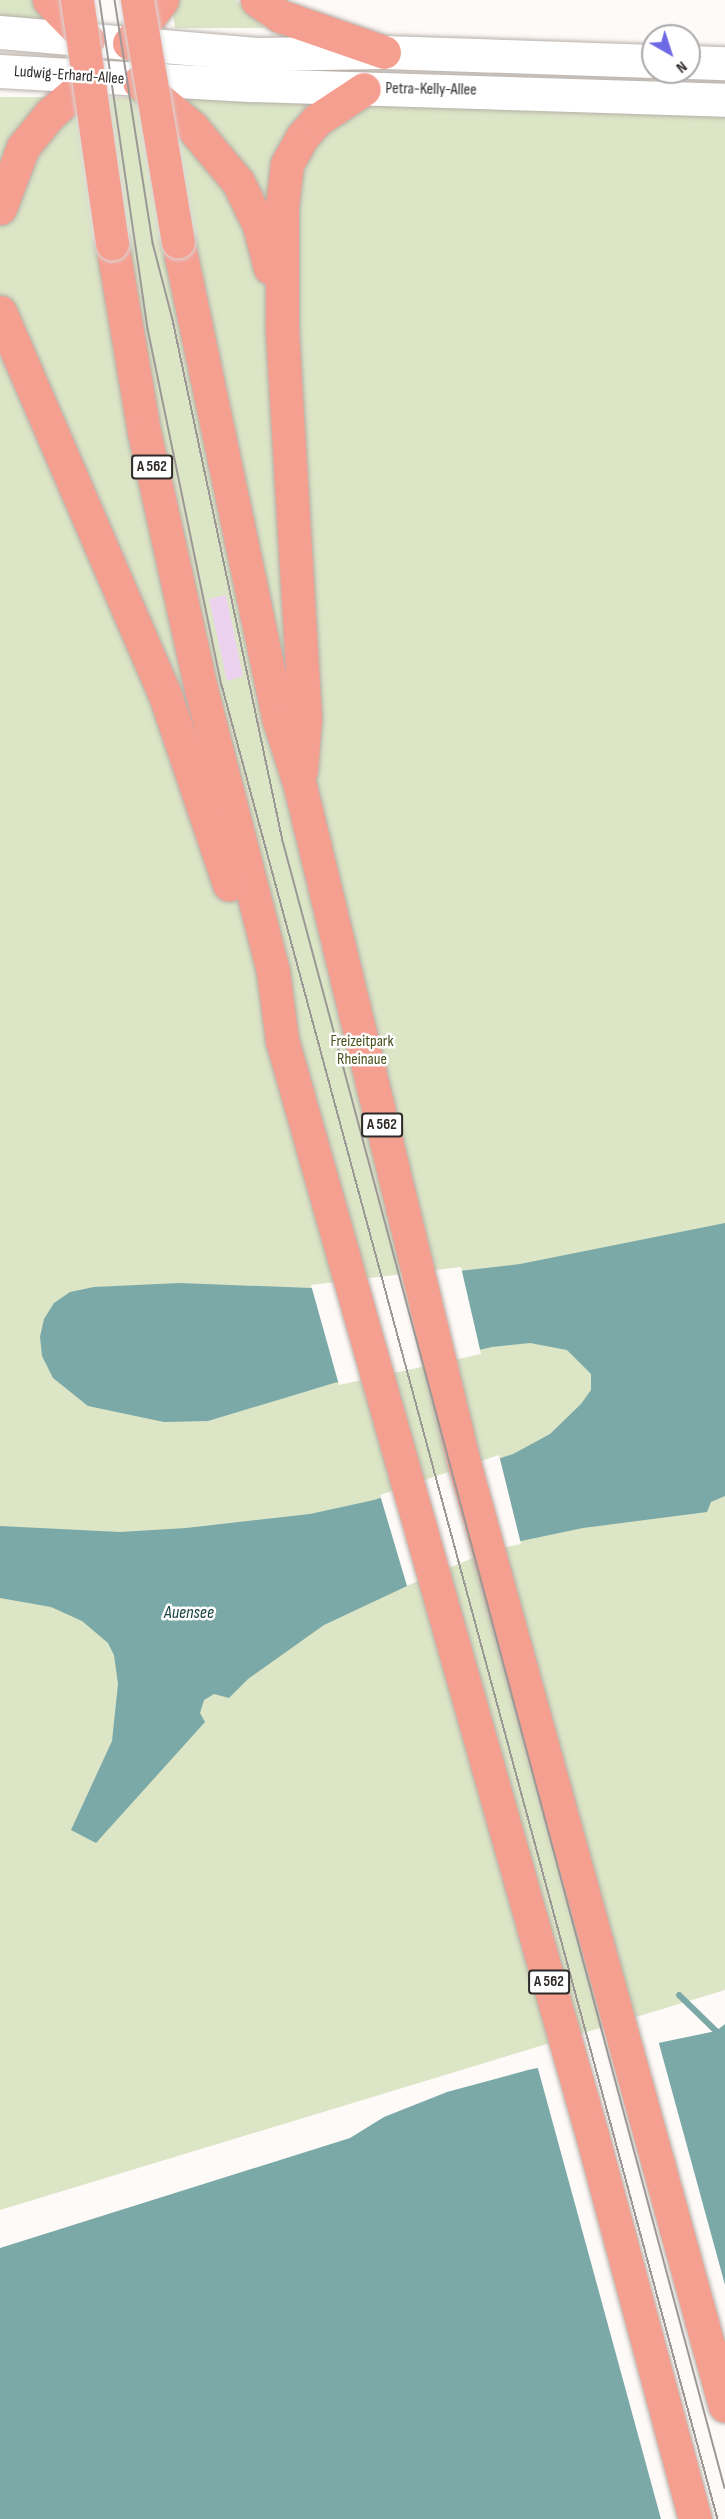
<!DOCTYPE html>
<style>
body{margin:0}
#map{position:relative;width:725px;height:2519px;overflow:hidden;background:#fefaf8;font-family:"Sofia Sans Condensed",sans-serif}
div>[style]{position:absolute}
.green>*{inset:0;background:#dce5c6}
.water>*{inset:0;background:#7ba9a8}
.pier>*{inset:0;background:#fefaf8}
.stream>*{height:6px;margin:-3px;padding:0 3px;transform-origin:3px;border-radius:3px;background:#7ba9a8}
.building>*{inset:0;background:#edd2ef}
.roads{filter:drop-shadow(0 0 2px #b7afa8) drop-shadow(0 0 2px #b7afa8)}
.secondary>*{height:33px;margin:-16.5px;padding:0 16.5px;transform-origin:16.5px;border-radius:16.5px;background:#fff}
.highway>*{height:33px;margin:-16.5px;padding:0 16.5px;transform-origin:16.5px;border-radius:16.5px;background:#f59f91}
.tram>*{height:1.5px;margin:-0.75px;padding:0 0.75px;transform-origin:0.75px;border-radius:0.75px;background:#9c9896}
.bridges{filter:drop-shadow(0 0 2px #d9d8d8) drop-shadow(0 0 2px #d9d8d8)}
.highway-bridge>*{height:33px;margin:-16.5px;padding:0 16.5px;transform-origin:16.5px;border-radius:16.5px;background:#f59f91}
span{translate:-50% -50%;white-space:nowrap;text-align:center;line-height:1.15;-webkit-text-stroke:5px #fff;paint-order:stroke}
.shield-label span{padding:2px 4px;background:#fff;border:2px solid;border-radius:4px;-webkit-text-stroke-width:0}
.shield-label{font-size:15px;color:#2d2927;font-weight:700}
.street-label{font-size:16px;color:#2d2927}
.park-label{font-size:16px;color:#46511b}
.water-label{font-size:18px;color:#184343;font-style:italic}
.north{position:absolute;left:641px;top:24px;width:60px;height:60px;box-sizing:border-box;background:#fff;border:2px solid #aba9a9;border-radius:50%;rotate:141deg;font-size:16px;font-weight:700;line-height:24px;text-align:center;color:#2d2927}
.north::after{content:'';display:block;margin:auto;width:21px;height:27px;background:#6e6ae4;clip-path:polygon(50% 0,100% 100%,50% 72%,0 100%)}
</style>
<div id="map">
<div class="green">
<i style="clip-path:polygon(0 0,35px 0,46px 10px,45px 21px,0 20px)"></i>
<i style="clip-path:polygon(178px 0,236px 0,265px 28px,175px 28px,172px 9px)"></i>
<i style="clip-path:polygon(0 97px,312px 98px,725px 112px,725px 1990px,0 2210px)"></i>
</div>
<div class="water">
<i style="clip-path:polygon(725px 1223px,725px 1496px,711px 1502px,707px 1512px,583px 1528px,488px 1548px,324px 1625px,248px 1679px,229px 1698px,214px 1694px,204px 1700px,200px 1713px,205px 1722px,96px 1843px,71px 1830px,112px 1741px,118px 1684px,114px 1655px,108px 1643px,82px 1621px,51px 1607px,0 1598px,0 1526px,120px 1532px,186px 1528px,310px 1514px,374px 1500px,513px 1454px,550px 1434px,581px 1404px,591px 1390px,591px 1374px,567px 1350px,530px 1343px,492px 1347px,334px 1383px,208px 1421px,164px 1422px,88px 1406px,53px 1378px,42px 1356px,40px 1337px,44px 1319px,54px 1303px,70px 1292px,94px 1287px,179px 1283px,312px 1288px,520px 1264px)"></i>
<i style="clip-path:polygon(725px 2024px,725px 2519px,0 2519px,0 2248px,350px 2138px,384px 2117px,447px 2092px,528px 2070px,716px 2031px)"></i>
</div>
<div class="pier">
<i style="clip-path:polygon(461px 1267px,481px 1354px,339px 1385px,311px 1285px)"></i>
<i style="clip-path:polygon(499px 1455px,521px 1544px,489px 1551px,407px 1586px,380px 1495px)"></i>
<i style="clip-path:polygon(658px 2040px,725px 2285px,725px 2519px,661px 2519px,537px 2065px)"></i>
</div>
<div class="stream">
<i style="left:679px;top:1995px;width:52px;rotate:44.2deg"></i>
<i style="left:716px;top:2031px;width:22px;rotate:66deg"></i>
</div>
<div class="building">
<i style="clip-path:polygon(226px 595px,243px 676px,227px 681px,209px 599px)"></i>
</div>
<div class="roads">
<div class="secondary">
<i style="left:0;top:32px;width:260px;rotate:4.9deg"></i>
<i style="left:259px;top:54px;width:125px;rotate:-0.9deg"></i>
<i style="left:384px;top:52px;width:269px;rotate:1.9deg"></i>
<i style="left:689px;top:62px;width:36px;rotate:2deg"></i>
<i style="left:0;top:71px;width:254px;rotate:3.2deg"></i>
<i style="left:254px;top:85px;width:471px;rotate:1.8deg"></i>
</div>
<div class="highway">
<i style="left:49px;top:0;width:56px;rotate:45.7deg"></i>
<i style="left:257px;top:0;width:28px;rotate:35deg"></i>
<i style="left:280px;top:16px;width:110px;rotate:19.1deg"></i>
<i style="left:129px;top:43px;width:54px;rotate:-52.5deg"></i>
<i style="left:139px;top:82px;width:70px;rotate:40.3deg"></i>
<i style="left:192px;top:127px;width:72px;rotate:50.1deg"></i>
<i style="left:238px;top:182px;width:48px;rotate:64deg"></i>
<i style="left:259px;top:225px;width:44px;rotate:75.7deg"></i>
<i style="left:0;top:208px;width:65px;rotate:-69.3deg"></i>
<i style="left:23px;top:147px;width:43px;rotate:-50.7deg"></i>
<i style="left:50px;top:114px;width:53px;rotate:-41.2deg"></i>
<i style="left:178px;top:242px;width:489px;rotate:78.1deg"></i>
<i style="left:279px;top:720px;width:69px;rotate:72.3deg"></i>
<i style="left:300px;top:786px;width:697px;rotate:76.38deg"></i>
<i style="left:464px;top:1463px;width:978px;rotate:74.53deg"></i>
<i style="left:112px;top:243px;width:192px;rotate:80.4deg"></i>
<i style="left:144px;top:432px;width:263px;rotate:77.5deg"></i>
<i style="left:201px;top:689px;width:292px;rotate:75.7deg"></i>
<i style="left:273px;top:972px;width:69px;rotate:82.5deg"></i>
<i style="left:282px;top:1040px;width:1138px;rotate:74.19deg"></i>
<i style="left:592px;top:2135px;width:398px;rotate:75deg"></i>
<i style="left:0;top:312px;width:417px;rotate:66.7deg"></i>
<i style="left:165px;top:695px;width:200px;rotate:71.3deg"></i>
<i style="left:301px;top:770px;width:52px;rotate:-85.6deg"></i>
<i style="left:305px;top:718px;width:393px;rotate:-93.4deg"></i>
<i style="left:282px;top:326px;width:120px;rotate:-90deg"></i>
<i style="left:282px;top:206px;width:42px;rotate:-83.2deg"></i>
<i style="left:287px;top:164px;width:31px;rotate:-61deg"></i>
<i style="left:302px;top:137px;width:23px;rotate:-49deg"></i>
<i style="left:317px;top:120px;width:56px;rotate:-33.4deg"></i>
</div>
</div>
<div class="tram">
<i style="left:100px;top:0;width:332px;rotate:81.7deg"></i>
<i style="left:148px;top:329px;width:364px;rotate:78.3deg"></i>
<i style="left:222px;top:685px;width:1900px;rotate:74.87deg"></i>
<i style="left:115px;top:0;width:246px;rotate:81.1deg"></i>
<i style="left:153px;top:243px;width:80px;rotate:75.4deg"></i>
<i style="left:173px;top:320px;width:532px;rotate:78.08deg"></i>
<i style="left:283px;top:841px;width:1705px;rotate:74.98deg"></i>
</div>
<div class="bridges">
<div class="highway-bridge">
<i style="left:77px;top:0;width:246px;rotate:81.8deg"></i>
<i style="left:137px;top:0;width:245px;rotate:80.4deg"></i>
</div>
</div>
<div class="shield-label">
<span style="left:152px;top:467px">A 562</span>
<span style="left:382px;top:1125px">A 562</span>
<span style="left:549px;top:1982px">A 562</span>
</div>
<div class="street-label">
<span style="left:69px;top:76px;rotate:4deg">Ludwig-Erhard-Allee</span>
<span style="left:431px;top:90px;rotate:1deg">Petra-Kelly-Allee</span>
</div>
<div class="park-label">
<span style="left:362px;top:1051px">Freizeitpark<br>Rheinaue</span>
</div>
<div class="water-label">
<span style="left:189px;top:1613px">Auensee</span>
</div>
<div class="north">N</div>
</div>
